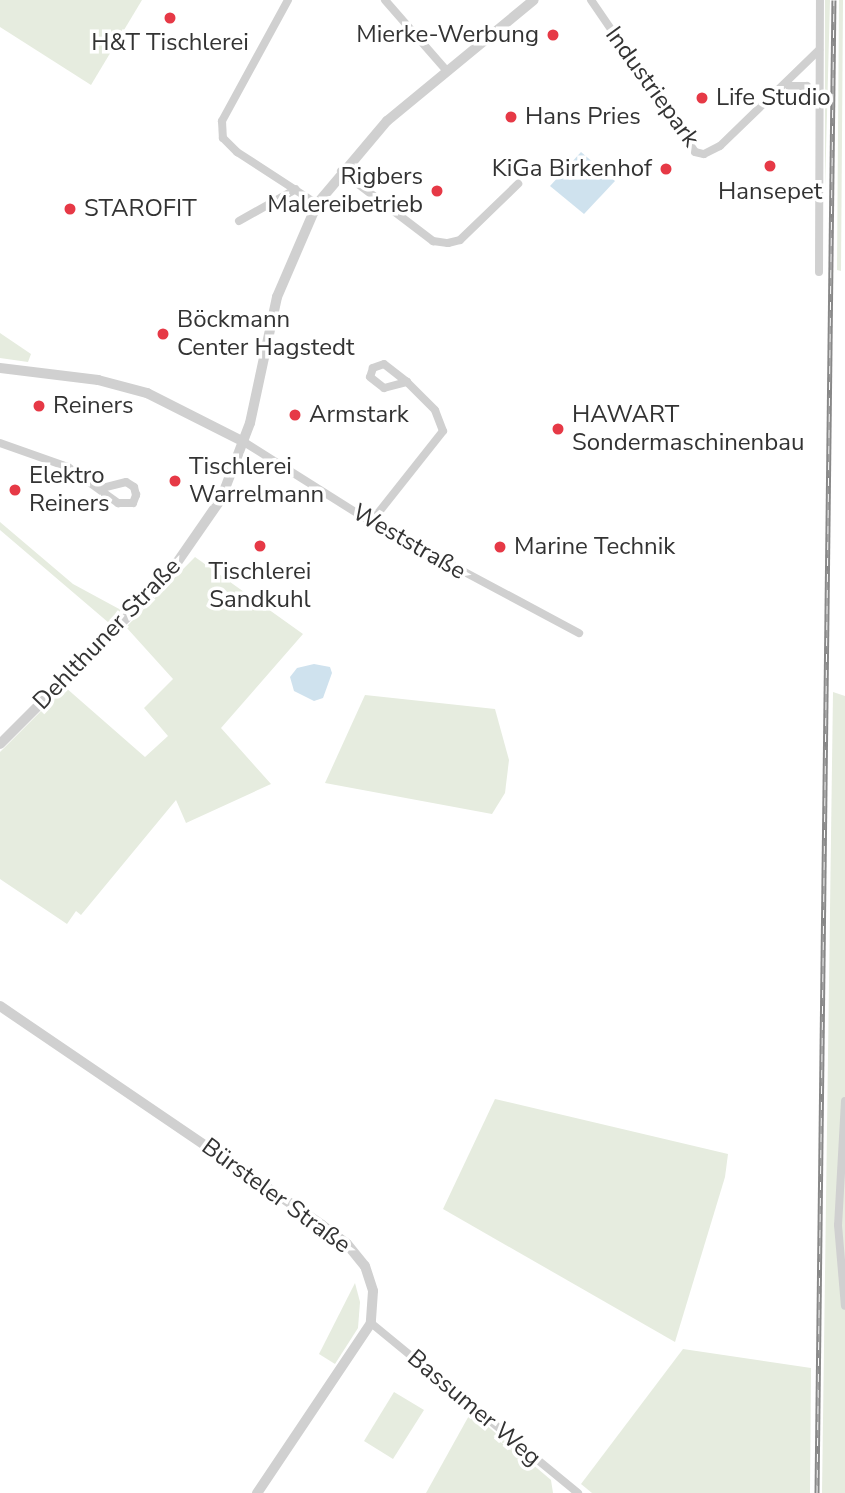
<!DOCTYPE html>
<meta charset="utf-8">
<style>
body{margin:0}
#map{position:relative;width:845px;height:1493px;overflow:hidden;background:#fff;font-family:"Nunito Sans",sans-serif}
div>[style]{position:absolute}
.green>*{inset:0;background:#e6ecdf}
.water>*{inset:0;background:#cfe2ee}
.minor>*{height:8px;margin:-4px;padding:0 4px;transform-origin:4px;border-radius:4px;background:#d0d0d0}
.tertiary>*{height:10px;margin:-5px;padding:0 5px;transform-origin:5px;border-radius:5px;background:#d0d0d0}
.rail>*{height:5px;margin-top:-2.5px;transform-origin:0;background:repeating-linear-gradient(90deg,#fff 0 8px,#888 0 16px);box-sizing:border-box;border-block:2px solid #888}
.dots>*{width:19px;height:19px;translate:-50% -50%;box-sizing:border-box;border:4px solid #fff;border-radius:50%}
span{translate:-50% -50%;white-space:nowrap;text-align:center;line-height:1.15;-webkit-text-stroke:7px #fff;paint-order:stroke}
.poi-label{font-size:24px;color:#333}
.right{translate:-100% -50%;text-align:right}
.left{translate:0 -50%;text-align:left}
.street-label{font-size:24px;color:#333}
</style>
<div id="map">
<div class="green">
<i style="clip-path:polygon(0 0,142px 0,91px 85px,0 27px)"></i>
<i style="clip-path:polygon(825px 0,830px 0,825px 190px)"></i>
<i style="clip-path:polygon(839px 0,843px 0,841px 271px,837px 270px)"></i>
<i style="clip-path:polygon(0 333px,31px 354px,28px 362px,0 358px)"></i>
<i style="clip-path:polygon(0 522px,73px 584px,121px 610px,109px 623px,0 530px)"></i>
<i style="clip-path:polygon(195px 557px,303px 634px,221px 728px,271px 784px,186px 823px,176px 800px,81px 915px,76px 911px,67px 924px,0 879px,0 752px,65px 687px,145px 757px,168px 736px,144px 708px,173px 679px,126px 627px)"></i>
<i style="clip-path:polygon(833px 692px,845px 696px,845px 1493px,822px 1493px)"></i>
<i style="clip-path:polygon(365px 695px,495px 709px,509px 760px,505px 793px,492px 814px,325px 783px)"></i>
<i style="clip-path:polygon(495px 1099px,728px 1154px,725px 1177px,675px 1342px,443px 1209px)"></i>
<i style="clip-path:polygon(355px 1283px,360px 1302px,358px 1328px,335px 1364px,319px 1354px)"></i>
<i style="clip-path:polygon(683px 1349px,811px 1368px,810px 1493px,592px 1493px,581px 1484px)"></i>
<i style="clip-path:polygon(394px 1392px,424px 1410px,393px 1459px,364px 1441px)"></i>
<i style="clip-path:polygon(471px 1412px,551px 1480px,553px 1493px,426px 1493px)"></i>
</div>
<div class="water">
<i style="clip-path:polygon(581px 152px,615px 181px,584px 214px,550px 186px)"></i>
<i style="clip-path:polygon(314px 664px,330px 667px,332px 673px,323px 698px,314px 701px,294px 691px,290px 677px,297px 668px)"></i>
</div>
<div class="minor">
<i style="left:288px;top:0;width:138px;rotate:118.6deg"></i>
<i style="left:222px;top:121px;width:17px;rotate:87deg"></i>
<i style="left:223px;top:138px;width:20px;rotate:45deg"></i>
<i style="left:237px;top:152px;width:95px;rotate:33deg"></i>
<i style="left:385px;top:0;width:94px;rotate:48.9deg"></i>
<i style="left:591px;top:0;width:184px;rotate:55.6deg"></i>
<i style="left:695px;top:152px;width:9px;rotate:13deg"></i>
<i style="left:704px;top:154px;width:18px;rotate:-27deg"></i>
<i style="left:720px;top:146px;width:138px;rotate:-44.1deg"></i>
<i style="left:789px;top:86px;width:18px"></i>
<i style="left:807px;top:86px;width:17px;rotate:50deg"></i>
<i style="left:341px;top:171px;width:116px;rotate:37.3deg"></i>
<i style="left:433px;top:241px;width:15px;rotate:8deg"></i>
<i style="left:448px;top:243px;width:12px;rotate:-14deg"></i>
<i style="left:460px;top:240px;width:81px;rotate:-44deg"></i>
<i style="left:239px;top:221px;width:65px;rotate:-29.3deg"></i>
<i style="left:819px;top:272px;width:272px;rotate:-89.8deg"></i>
<i style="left:244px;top:442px;width:150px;rotate:32.2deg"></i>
<i style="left:371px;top:522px;width:236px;rotate:28.1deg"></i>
<i style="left:0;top:443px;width:72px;rotate:19.4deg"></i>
<i style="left:68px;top:467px;width:62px;rotate:35.8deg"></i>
<i style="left:118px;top:503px;width:15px"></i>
<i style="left:133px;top:503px;width:9px;rotate:-69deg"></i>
<i style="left:136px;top:495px;width:8px;rotate:-104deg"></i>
<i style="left:134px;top:487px;width:9px;rotate:-148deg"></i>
<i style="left:126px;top:482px;width:25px;rotate:166deg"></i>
<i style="left:371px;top:522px;width:116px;rotate:-51.6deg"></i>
<i style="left:443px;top:431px;width:22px;rotate:-111deg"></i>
<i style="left:435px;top:410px;width:40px;rotate:-135deg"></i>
<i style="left:407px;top:382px;width:29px;rotate:-142deg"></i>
<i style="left:384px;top:364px;width:12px;rotate:160deg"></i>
<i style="left:373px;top:368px;width:9px;rotate:108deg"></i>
<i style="left:370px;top:377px;width:18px;rotate:38deg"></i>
<i style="left:384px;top:388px;width:24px;rotate:-15deg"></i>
<i style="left:845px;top:1101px;width:124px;rotate:93.2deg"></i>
<i style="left:838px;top:1225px;width:81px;rotate:85.1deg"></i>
<i style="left:371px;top:1323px;width:268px;rotate:39.4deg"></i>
</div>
<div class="tertiary">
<i style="left:0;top:368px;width:99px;rotate:7deg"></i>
<i style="left:98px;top:380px;width:51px;rotate:14.9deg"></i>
<i style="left:147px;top:393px;width:109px;rotate:26.8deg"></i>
<i style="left:0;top:744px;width:236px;rotate:-45deg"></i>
<i style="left:167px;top:577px;width:95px;rotate:-55.3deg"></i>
<i style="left:221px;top:499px;width:81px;rotate:-69.1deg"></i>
<i style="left:250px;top:423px;width:129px;rotate:-77.9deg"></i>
<i style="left:277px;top:297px;width:101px;rotate:-66.7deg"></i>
<i style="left:317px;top:204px;width:109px;rotate:-49.9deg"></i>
<i style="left:387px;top:121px;width:190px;rotate:-39.5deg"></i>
<i style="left:0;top:1006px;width:389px;rotate:34.2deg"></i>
<i style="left:322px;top:1225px;width:31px;rotate:37deg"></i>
<i style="left:347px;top:1244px;width:28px;rotate:51deg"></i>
<i style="left:365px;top:1266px;width:26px;rotate:72deg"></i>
<i style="left:373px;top:1291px;width:32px;rotate:94deg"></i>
<i style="left:371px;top:1323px;width:205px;rotate:123.8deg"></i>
</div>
<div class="rail">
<i style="left:817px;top:1493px;width:1493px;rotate:-89.35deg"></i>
</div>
<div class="dots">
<i style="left:170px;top:18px;background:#e63946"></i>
<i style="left:553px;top:35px;background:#e63946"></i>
<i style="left:702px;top:98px;background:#e63946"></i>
<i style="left:511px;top:117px;background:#e63946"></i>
<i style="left:770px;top:166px;background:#e63946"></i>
<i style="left:666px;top:169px;background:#e63946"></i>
<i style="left:437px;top:191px;background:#e63946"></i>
<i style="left:70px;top:209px;background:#e63946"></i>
<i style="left:163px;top:334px;background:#e63946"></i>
<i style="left:39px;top:406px;background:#e63946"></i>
<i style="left:295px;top:415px;background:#e63946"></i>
<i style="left:558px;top:429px;background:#e63946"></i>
<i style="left:175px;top:481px;background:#e63946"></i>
<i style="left:15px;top:490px;background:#e63946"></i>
<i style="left:260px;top:546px;background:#e63946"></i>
<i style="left:500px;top:547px;background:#e63946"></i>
</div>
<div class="poi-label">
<span class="right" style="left:539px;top:35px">Mierke-Werbung</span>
<span style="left:170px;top:43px">H&amp;T Tischlerei</span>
<span class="left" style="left:716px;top:98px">Life Studio</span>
<span class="left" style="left:525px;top:117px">Hans Pries</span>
<span class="right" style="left:652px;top:169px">KiGa Birkenhof</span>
<span class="right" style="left:423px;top:191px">Rigbers<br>Malereibetrieb</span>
<span style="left:770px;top:192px">Hansepet</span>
<span class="left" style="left:84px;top:209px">STAROFIT</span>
<span class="left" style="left:177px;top:334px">Böckmann<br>Center Hagstedt</span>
<span class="left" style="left:53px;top:406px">Reiners</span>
<span class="left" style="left:309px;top:415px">Armstark</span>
<span class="left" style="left:572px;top:429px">HAWART<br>Sondermaschinenbau</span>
<span class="left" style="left:189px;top:481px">Tischlerei<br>Warrelmann</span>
<span class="left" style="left:29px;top:490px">Elektro<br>Reiners</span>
<span class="left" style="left:514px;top:547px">Marine Technik</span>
<span style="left:260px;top:586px">Tischlerei<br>Sandkuhl</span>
</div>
<div class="street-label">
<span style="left:652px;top:87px;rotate:54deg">Industriepark</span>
<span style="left:409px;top:542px;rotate:30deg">Weststraße</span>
<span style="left:107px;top:634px;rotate:-46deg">Dehlthuner Straße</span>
<span style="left:276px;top:1196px;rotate:36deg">Bürsteler Straße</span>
<span style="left:474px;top:1408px;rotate:40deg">Bassumer Weg</span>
</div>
</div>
